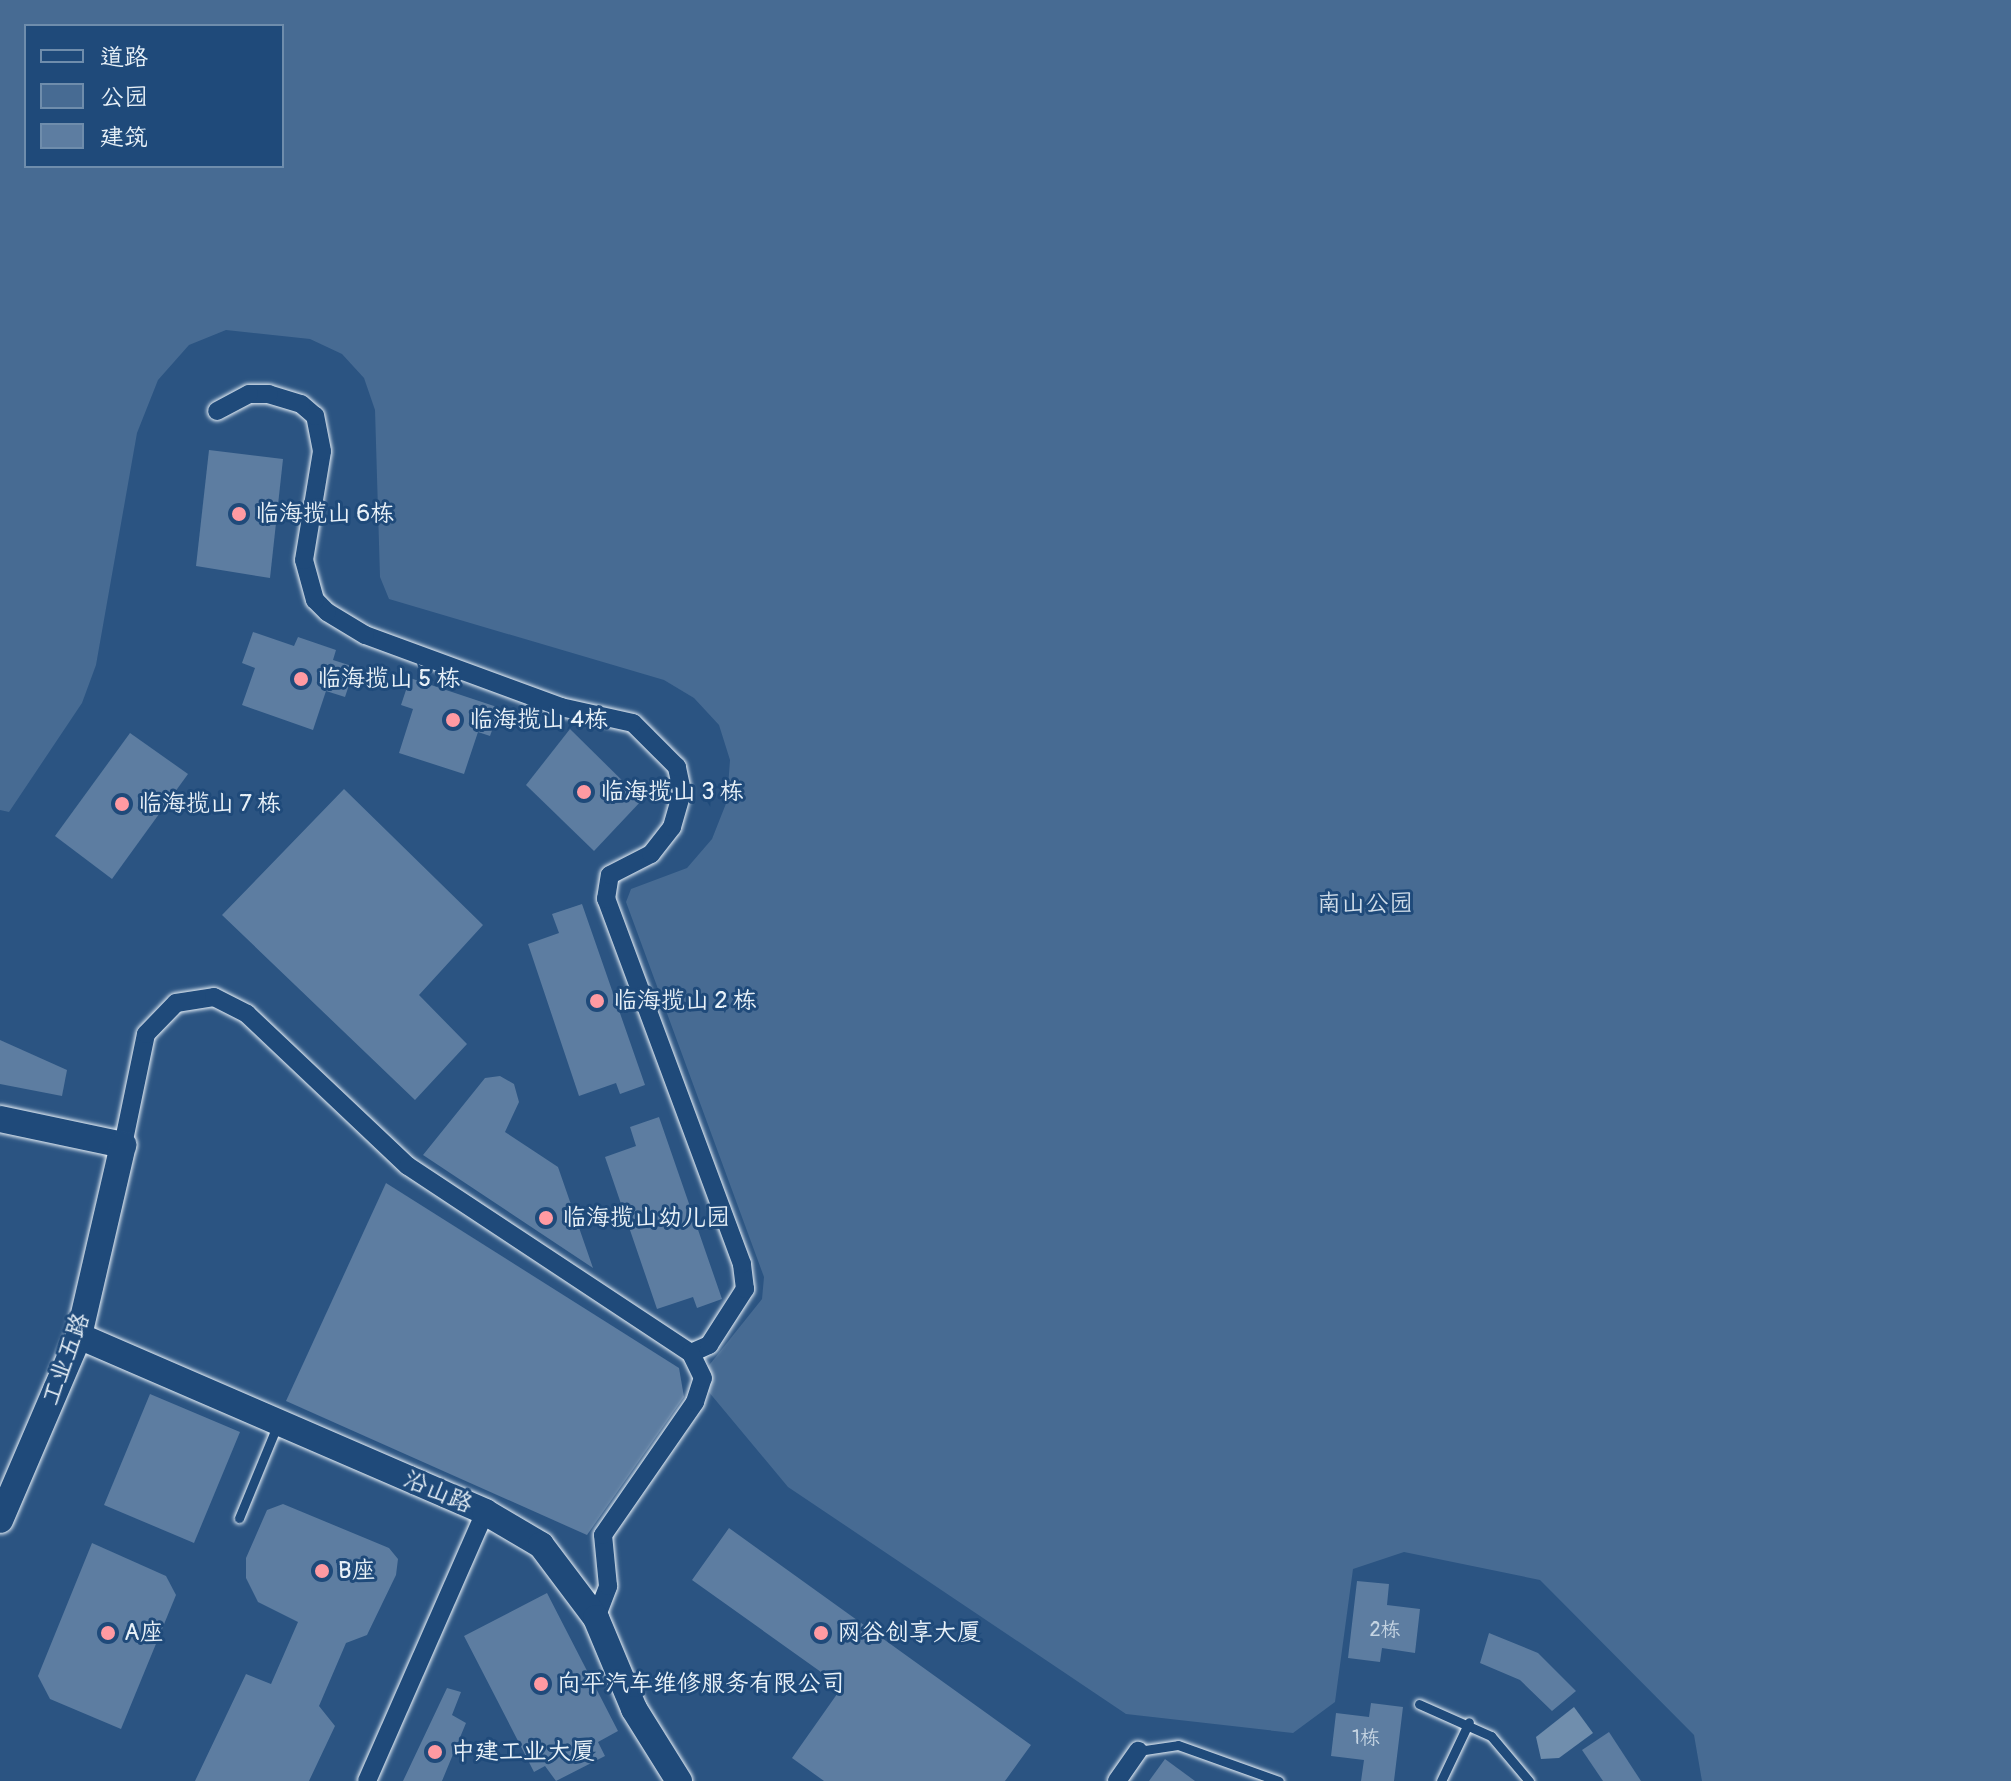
<!DOCTYPE html>
<meta charset="utf-8">
<style>
body{margin:0}
#map{position:relative;width:2011px;height:1781px;overflow:hidden;background:#2b5482;font-family:Pangolin,"LXGW WenKai TC",sans-serif}
div>[style]{position:absolute}
.green>*{inset:0;background:#476b93}
.water>*{inset:0;background:#708ead}
.building>*{inset:0;background:#5d7da1}
.roads{filter:drop-shadow(0 0 2px #e8f1f8) drop-shadow(0 0 2px #e8f1f8)}
.lane>*{height:9px;margin:-4.5px;padding:0 4.5px;transform-origin:4.5px;border-radius:4.5px;background:#1f4a7a}
.street>*{height:18px;margin:-9px;padding:0 9px;transform-origin:9px;border-radius:9px;background:#1f4a7a}
.secondary>*{height:26px;margin:-13px;padding:0 13px;transform-origin:13px;border-radius:13px;background:#1f4a7a}
.dots>*{width:22px;height:22px;translate:-50% -50%;box-sizing:border-box;border:4px solid #1f4a7a;border-radius:50%}
span{translate:-50% -50%;white-space:nowrap;text-align:center;line-height:1.15;-webkit-text-stroke:6px #1f4a7a;paint-order:stroke}
.number-label{font-size:20px;color:#c5d4e2}
.number-label span{-webkit-text-stroke-width:0}
.poi-label{font-size:24px;color:#e8f1f8}
.left{translate:0 -50%;text-align:left}
.park-label{font-size:24px;color:#d0dde9}
.street-label{font-size:24px;color:#e8f1f8}
.legend{position:absolute;left:24px;top:24px;width:260px;height:144px;box-sizing:border-box;background:#1f4a7a;border:2px solid #6f8dac;margin:0;padding:10px 14px;list-style:none;font-size:24px;color:#e8f1f8}
.legend li{display:flex;align-items:center;gap:16px;height:40px}
.legend b{width:40px;border:2px solid #6f8dac}
</style>
<div id="map">
<div class="green">
<i style="clip-path:polygon(evenodd,0 0,2011px 0,2011px 1781px,1702px 1781px,1694px 1735px,1540px 1580px,1404px 1552px,1353px 1569px,1335px 1702px,1293px 1733px,1126px 1714px,788px 1487px,698px 1379px,762px 1299px,764px 1277px,626px 902px,631px 889px,687px 868px,712px 839px,727px 801px,730px 760px,719px 725px,694px 698px,664px 680px,389px 599px,380px 577px,375px 410px,364px 378px,342px 354px,310px 339px,226px 330px,189px 345px,158px 380px,137px 433px,96px 665px,82px 703px,9px 812px,0 810px,0 0,26px 26px,282px 26px,282px 166px,26px 166px,26px 26px)"></i>
</div>
<div class="water">
<i style="clip-path:polygon(1574px 1707px,1593px 1733px,1559px 1758px,1541px 1759px,1536px 1737px)"></i>
</div>
<div class="building">
<i style="clip-path:polygon(209px 450px,283px 459px,270px 578px,196px 566px)"></i>
<i style="clip-path:polygon(253px 632px,294px 646px,298px 637px,336px 650px,333px 660px,355px 667px,345px 697px,326px 691px,313px 730px,242px 705px,255px 668px,242px 663px)"></i>
<i style="clip-path:polygon(410px 678px,500px 708px,490px 736px,478px 732px,464px 774px,399px 753px,413px 709px,401px 705px)"></i>
<i style="clip-path:polygon(570px 729px,642px 800px,594px 851px,526px 785px)"></i>
<i style="clip-path:polygon(130px 733px,188px 774px,112px 879px,55px 836px)"></i>
<i style="clip-path:polygon(344px 789px,483px 925px,419px 995px,467px 1044px,415px 1100px,222px 915px)"></i>
<i style="clip-path:polygon(582px 904px,645px 1085px,620px 1094px,616px 1083px,579px 1096px,528px 944px,559px 933px,552px 914px)"></i>
<i style="clip-path:polygon(0 1040px,67px 1070px,62px 1096px,0 1084px)"></i>
<i style="clip-path:polygon(500px 1076px,514px 1084px,519px 1102px,505px 1132px,558px 1167px,593px 1268px,423px 1155px,485px 1078px)"></i>
<i style="clip-path:polygon(659px 1117px,722px 1299px,697px 1308px,693px 1297px,657px 1309px,605px 1157px,636px 1146px,630px 1127px)"></i>
<i style="clip-path:polygon(386px 1183px,679px 1368px,684px 1397px,587px 1535px,286px 1401px)"></i>
<i style="clip-path:polygon(150px 1394px,240px 1432px,194px 1543px,104px 1505px)"></i>
<i style="clip-path:polygon(283px 1504px,389px 1548px,398px 1559px,396px 1575px,367px 1635px,346px 1643px,319px 1706px,335px 1726px,309px 1781px,195px 1781px,246px 1674px,271px 1684px,298px 1622px,258px 1602px,246px 1578px,246px 1558px,267px 1510px)"></i>
<i style="clip-path:polygon(729px 1528px,1031px 1745px,1005px 1781px,824px 1781px,792px 1758px,842px 1687px,692px 1580px)"></i>
<i style="clip-path:polygon(92px 1543px,166px 1576px,176px 1595px,121px 1729px,50px 1699px,38px 1676px)"></i>
<i style="clip-path:polygon(1357px 1581px,1389px 1584px,1387px 1605px,1420px 1609px,1415px 1653px,1382px 1648px,1380px 1662px,1348px 1658px)"></i>
<i style="clip-path:polygon(547px 1593px,618px 1731px,598px 1742px,605px 1756px,556px 1781px,545px 1766px,534px 1772px,464px 1636px)"></i>
<i style="clip-path:polygon(1489px 1633px,1538px 1653px,1576px 1691px,1552px 1711px,1520px 1680px,1480px 1663px)"></i>
<i style="clip-path:polygon(447px 1688px,461px 1692px,452px 1715px,466px 1723px,442px 1781px,403px 1781px)"></i>
<i style="clip-path:polygon(1371px 1703px,1403px 1707px,1394px 1781px,1361px 1781px,1364px 1760px,1331px 1756px,1336px 1713px,1369px 1717px)"></i>
<i style="clip-path:polygon(1609px 1732px,1641px 1781px,1603px 1781px,1582px 1750px)"></i>
<i style="clip-path:polygon(1165px 1759px,1195px 1781px,1149px 1781px)"></i>
</div>
<div class="roads">
<div class="lane">
<i style="left:239px;top:1518px;width:100px;rotate:-67.6deg"></i>
<i style="left:1419px;top:1704px;width:79px;rotate:24deg"></i>
<i style="left:1491px;top:1736px;width:59px;rotate:49.8deg"></i>
<i style="left:1138px;top:1751px;width:40px;rotate:-8.5deg"></i>
<i style="left:1178px;top:1745px;width:107px;rotate:19.6deg"></i>
<i style="left:1441px;top:1781px;width:65px;rotate:-64.6deg"></i>
</div>
<div class="street">
<i style="left:123px;top:1145px;width:113px;rotate:-78.3deg"></i>
<i style="left:146px;top:1034px;width:43px;rotate:-45.9deg"></i>
<i style="left:176px;top:1003px;width:38px;rotate:-9deg"></i>
<i style="left:214px;top:997px;width:37px;rotate:27deg"></i>
<i style="left:247px;top:1014px;width:221px;rotate:43.4deg"></i>
<i style="left:408px;top:1166px;width:339px;rotate:33.5deg"></i>
<i style="left:691px;top:1353px;width:20px;rotate:-24deg"></i>
<i style="left:709px;top:1345px;width:67px;rotate:-57.3deg"></i>
<i style="left:745px;top:1289px;width:25px;rotate:-97deg"></i>
<i style="left:742px;top:1264px;width:390px;rotate:-110.4deg"></i>
<i style="left:606px;top:899px;width:24px;rotate:-81deg"></i>
<i style="left:610px;top:875px;width:46px;rotate:-27.1deg"></i>
<i style="left:651px;top:854px;width:34px;rotate:-52deg"></i>
<i style="left:672px;top:827px;width:37px;rotate:-74deg"></i>
<i style="left:682px;top:791px;width:25px;rotate:-102deg"></i>
<i style="left:677px;top:767px;width:62px;rotate:-135deg"></i>
<i style="left:633px;top:723px;width:74px;rotate:-167.5deg"></i>
<i style="left:561px;top:707px;width:209px;rotate:-159.8deg"></i>
<i style="left:365px;top:635px;width:44px;rotate:-148.8deg"></i>
<i style="left:327px;top:612px;width:17px;rotate:-135deg"></i>
<i style="left:315px;top:600px;width:41px;rotate:-105.4deg"></i>
<i style="left:304px;top:560px;width:110px;rotate:-80.6deg"></i>
<i style="left:322px;top:451px;width:36px;rotate:-101deg"></i>
<i style="left:315px;top:416px;width:18px;rotate:-139deg"></i>
<i style="left:301px;top:404px;width:34px;rotate:-163deg"></i>
<i style="left:269px;top:394px;width:20px;rotate:180deg"></i>
<i style="left:249px;top:394px;width:36px;rotate:152deg"></i>
<i style="left:596px;top:1618px;width:34px;rotate:-69deg"></i>
<i style="left:608px;top:1586px;width:51px;rotate:-95.6deg"></i>
<i style="left:603px;top:1535px;width:162px;rotate:-55.3deg"></i>
<i style="left:695px;top:1402px;width:25px;rotate:-72deg"></i>
<i style="left:703px;top:1378px;width:28px;rotate:-116deg"></i>
<i style="left:367px;top:1781px;width:294px;rotate:-66.3deg"></i>
<i style="left:1117px;top:1781px;width:37px;rotate:-55deg"></i>
</div>
<div class="secondary">
<i style="left:0;top:1119px;width:126px;rotate:11.9deg"></i>
<i style="left:123px;top:1145px;width:196px;rotate:103deg"></i>
<i style="left:79px;top:1336px;width:200px;rotate:113.2deg"></i>
<i style="left:79px;top:1336px;width:443px;rotate:23.4deg"></i>
<i style="left:485px;top:1512px;width:65px;rotate:30.5deg"></i>
<i style="left:541px;top:1545px;width:91px;rotate:53deg"></i>
<i style="left:596px;top:1618px;width:99px;rotate:67.3deg"></i>
<i style="left:634px;top:1709px;width:85px;rotate:58deg"></i>
</div>
</div>
<div class="dots">
<i style="left:239px;top:514px;background:#ff9aa2"></i>
<i style="left:301px;top:679px;background:#ff9aa2"></i>
<i style="left:453px;top:720px;background:#ff9aa2"></i>
<i style="left:584px;top:792px;background:#ff9aa2"></i>
<i style="left:122px;top:804px;background:#ff9aa2"></i>
<i style="left:597px;top:1001px;background:#ff9aa2"></i>
<i style="left:546px;top:1218px;background:#ff9aa2"></i>
<i style="left:322px;top:1571px;background:#ff9aa2"></i>
<i style="left:108px;top:1633px;background:#ff9aa2"></i>
<i style="left:821px;top:1633px;background:#ff9aa2"></i>
<i style="left:541px;top:1684px;background:#ff9aa2"></i>
<i style="left:435px;top:1752px;background:#ff9aa2"></i>
</div>
<div class="number-label">
<span style="left:1385px;top:1629px">2栋</span>
<span style="left:1366px;top:1737px">1栋</span>
</div>
<div class="poi-label">
<span class="left" style="left:255px;top:514px">临海揽山 6栋</span>
<span class="left" style="left:317px;top:679px">临海揽山 5 栋</span>
<span class="left" style="left:469px;top:720px">临海揽山 4栋</span>
<span class="left" style="left:600px;top:792px">临海揽山 3 栋</span>
<span class="left" style="left:138px;top:804px">临海揽山 7 栋</span>
<span class="left" style="left:613px;top:1001px">临海揽山 2 栋</span>
<span class="left" style="left:562px;top:1218px">临海揽山幼儿园</span>
<span class="left" style="left:338px;top:1571px">B座</span>
<span class="left" style="left:124px;top:1633px">A座</span>
<span class="left" style="left:837px;top:1633px">网谷创享大厦</span>
<span class="left" style="left:557px;top:1684px">向平汽车维修服务有限公司</span>
<span class="left" style="left:451px;top:1752px">中建工业大厦</span>
</div>
<div class="park-label">
<span style="left:1365px;top:904px">南山公园</span>
</div>
<div class="street-label">
<span style="left:66px;top:1359px;rotate:-70deg">工业五路</span>
<span style="left:438px;top:1492px;rotate:23deg">沿山路</span>
</div>
<ul class="legend">
<li><b style="height:10px;background:#1f4a7a"></b>道路</li>
<li><b style="height:22px;background:#476b93"></b>公园</li>
<li><b style="height:22px;background:#5d7da1"></b>建筑</li>
</ul>
</div>
